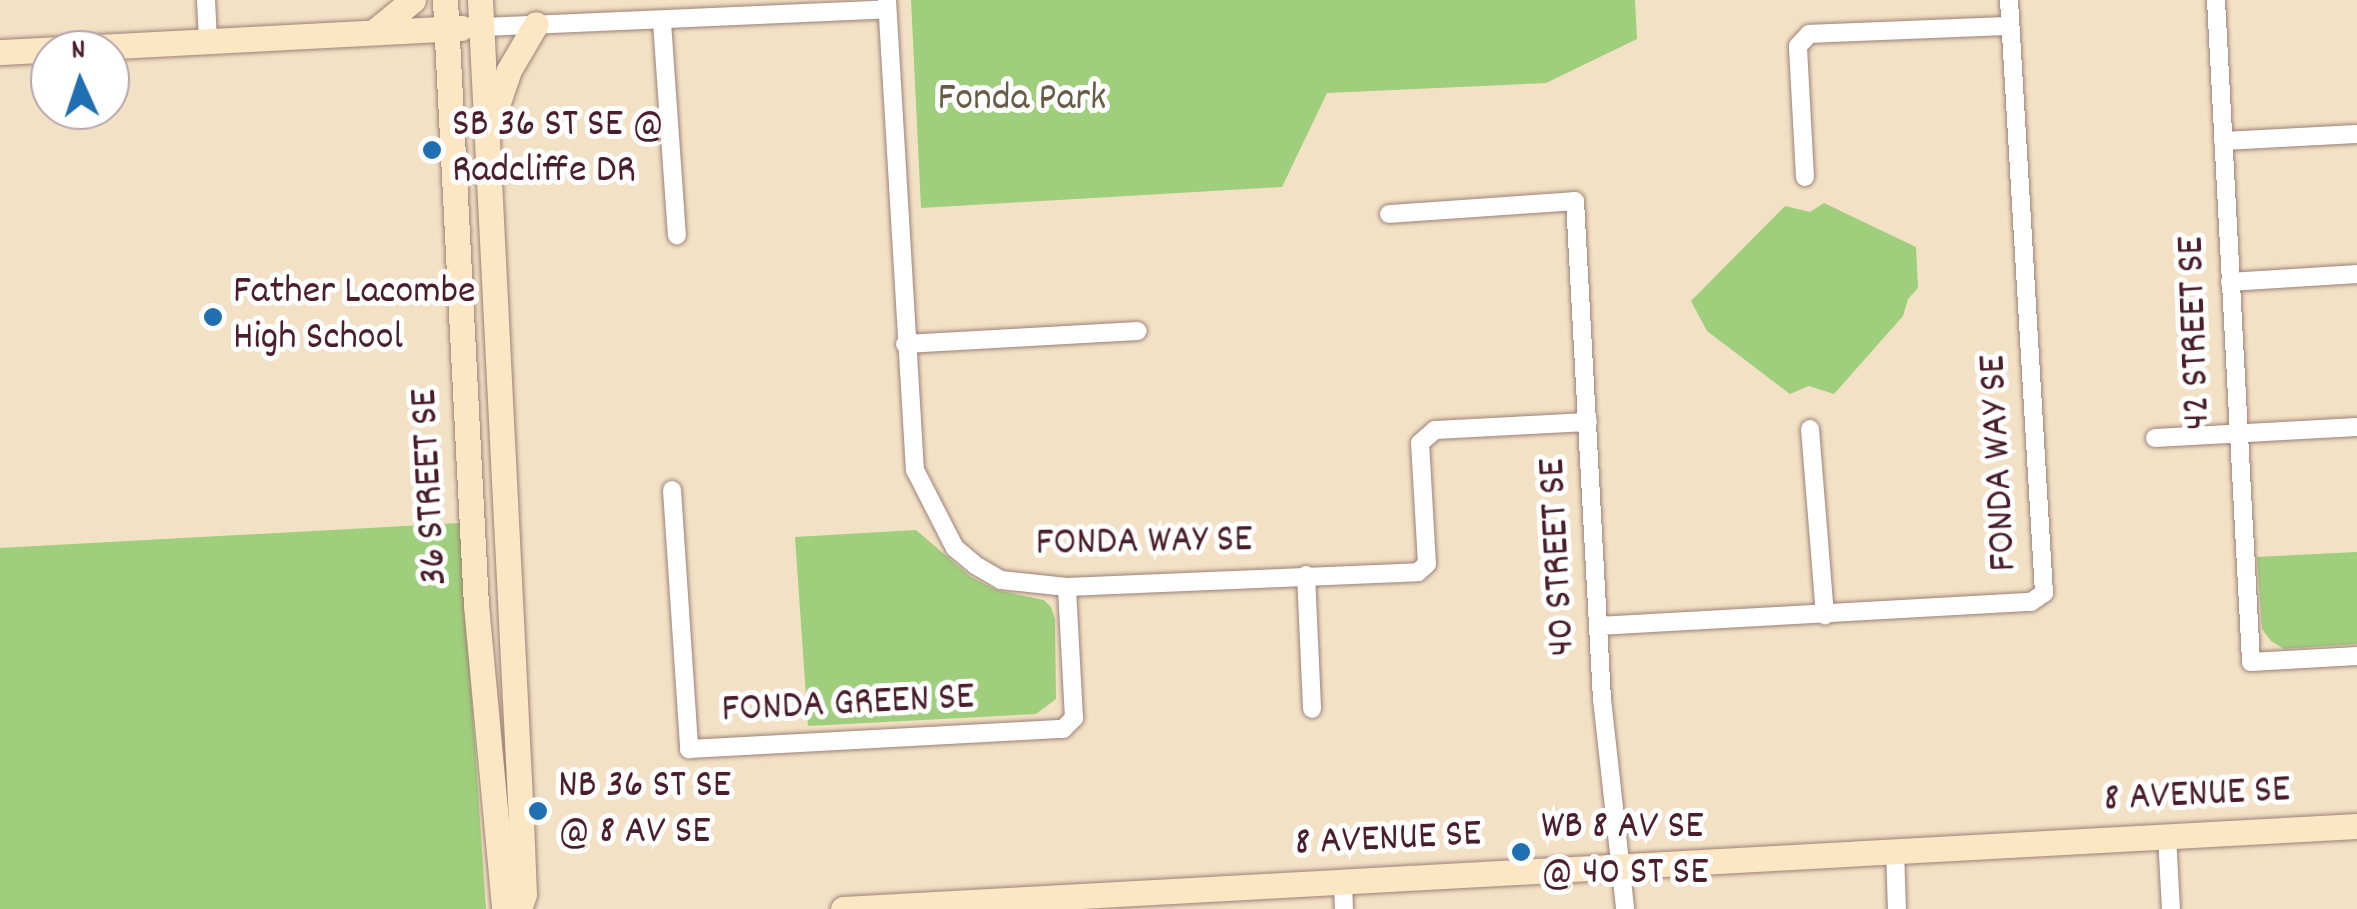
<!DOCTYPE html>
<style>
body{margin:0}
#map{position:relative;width:2357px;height:909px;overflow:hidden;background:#f3e1c5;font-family:Dekko,sans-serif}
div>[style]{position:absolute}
.green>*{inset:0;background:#9fce7c}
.roads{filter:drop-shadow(0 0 2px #9e8078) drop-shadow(0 0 2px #9e8078)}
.street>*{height:18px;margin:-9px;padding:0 9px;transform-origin:9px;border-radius:9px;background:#fff}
.secondary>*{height:25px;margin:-12.5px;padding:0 12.5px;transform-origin:12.5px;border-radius:12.5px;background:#fbe7c3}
.dots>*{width:28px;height:28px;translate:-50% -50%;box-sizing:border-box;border:5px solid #fff;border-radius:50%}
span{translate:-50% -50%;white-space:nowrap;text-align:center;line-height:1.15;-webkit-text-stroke:10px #fff;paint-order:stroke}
.park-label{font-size:40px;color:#685c47}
.poi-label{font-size:40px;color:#4a1f2b}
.left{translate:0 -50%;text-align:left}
.street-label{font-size:40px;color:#4a1f2b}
.north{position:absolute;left:30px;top:30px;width:100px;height:100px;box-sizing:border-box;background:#fff;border:2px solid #b7a5aa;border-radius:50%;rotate:357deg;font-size:28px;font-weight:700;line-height:40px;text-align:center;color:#4a1f2b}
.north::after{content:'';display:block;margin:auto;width:35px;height:45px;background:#1f6fb2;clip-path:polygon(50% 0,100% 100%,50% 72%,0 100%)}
</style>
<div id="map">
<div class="green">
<i style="clip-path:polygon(911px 0,1635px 0,1637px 39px,1546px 83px,1327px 93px,1282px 187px,921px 208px)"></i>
<i style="clip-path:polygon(1824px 203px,1916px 247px,1918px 288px,1908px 299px,1903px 316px,1834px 394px,1809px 386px,1790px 394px,1707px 331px,1691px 301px,1785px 206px,1810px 212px)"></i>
<i style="clip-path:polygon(460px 523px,486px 909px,0 909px,0 548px)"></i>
<i style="clip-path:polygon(916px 530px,971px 577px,996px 590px,1044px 600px,1051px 607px,1055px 619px,1056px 699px,1036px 714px,808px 726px,795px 537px)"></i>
<i style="clip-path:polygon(2357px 552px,2357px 644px,2284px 649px,2271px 641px,2262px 629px,2257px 557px)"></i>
</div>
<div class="roads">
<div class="street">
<i style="left:206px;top:0;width:41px;rotate:87.2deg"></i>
<i style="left:887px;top:0;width:471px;rotate:86.6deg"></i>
<i style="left:915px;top:470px;width:88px;rotate:62.9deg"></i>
<i style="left:955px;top:548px;width:26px;rotate:40deg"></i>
<i style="left:975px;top:565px;width:30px;rotate:30deg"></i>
<i style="left:1001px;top:580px;width:66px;rotate:6.1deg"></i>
<i style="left:1067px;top:587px;width:351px;rotate:-2.4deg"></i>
<i style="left:1418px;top:572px;width:12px;rotate:-42deg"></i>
<i style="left:1427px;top:564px;width:121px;rotate:-93.3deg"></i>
<i style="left:1420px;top:443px;width:20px;rotate:-41deg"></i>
<i style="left:1435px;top:430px;width:153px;rotate:-3deg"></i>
<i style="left:2216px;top:0;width:663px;rotate:86.97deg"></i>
<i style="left:2251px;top:662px;width:106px;rotate:-3.2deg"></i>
<i style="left:662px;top:22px;width:214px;rotate:86deg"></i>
<i style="left:481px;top:27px;width:406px;rotate:-2.5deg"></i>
<i style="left:2223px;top:141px;width:134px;rotate:-3deg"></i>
<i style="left:1805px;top:177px;width:131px;rotate:-93.1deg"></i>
<i style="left:1798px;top:46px;width:16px;rotate:-47deg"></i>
<i style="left:1809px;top:34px;width:201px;rotate:-2.3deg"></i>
<i style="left:1389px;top:214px;width:186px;rotate:-4deg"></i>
<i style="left:1575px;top:201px;width:499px;rotate:86.9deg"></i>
<i style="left:1602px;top:699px;width:211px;rotate:83.7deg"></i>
<i style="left:2230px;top:282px;width:127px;rotate:-3.6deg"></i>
<i style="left:905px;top:344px;width:233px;rotate:-3.2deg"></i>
<i style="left:1810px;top:429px;width:187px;rotate:85.4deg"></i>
<i style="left:2155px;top:438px;width:202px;rotate:-3.1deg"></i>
<i style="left:672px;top:490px;width:260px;rotate:86.2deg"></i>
<i style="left:689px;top:749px;width:375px;rotate:-3.1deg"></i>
<i style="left:1063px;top:729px;width:16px;rotate:-45deg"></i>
<i style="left:1074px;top:718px;width:131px;rotate:-93.1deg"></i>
<i style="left:1306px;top:575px;width:134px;rotate:87.4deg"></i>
<i style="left:1598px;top:626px;width:434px;rotate:-3.2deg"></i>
<i style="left:2031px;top:602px;width:16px;rotate:-35deg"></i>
<i style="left:2044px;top:593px;width:594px;rotate:-93.38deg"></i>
<i style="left:2167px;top:836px;width:73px;rotate:86.9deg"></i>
<i style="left:1895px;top:850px;width:59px;rotate:88.1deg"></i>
<i style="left:1343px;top:882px;width:27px;rotate:88deg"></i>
</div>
<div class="secondary">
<i style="left:445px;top:0;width:606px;rotate:87.07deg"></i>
<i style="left:476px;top:605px;width:305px;rotate:84.7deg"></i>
<i style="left:480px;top:0;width:821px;rotate:87.14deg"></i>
<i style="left:521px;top:820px;width:74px;rotate:87.7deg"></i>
<i style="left:524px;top:894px;width:16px;rotate:108deg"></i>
<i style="left:375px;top:31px;width:49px;rotate:-39.2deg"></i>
<i style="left:0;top:52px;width:462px;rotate:-3deg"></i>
<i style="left:491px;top:123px;width:56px;rotate:-71.2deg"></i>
<i style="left:509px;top:70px;width:53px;rotate:-59.6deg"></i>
<i style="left:843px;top:909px;width:1516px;rotate:-3.14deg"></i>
</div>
</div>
<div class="dots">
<i style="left:432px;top:150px;background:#1f6fb2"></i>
<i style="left:213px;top:317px;background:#1f6fb2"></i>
<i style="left:538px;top:811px;background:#1f6fb2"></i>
<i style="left:1521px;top:852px;background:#1f6fb2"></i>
</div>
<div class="park-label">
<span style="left:1022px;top:101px">Fonda Park</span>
</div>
<div class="poi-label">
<span class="left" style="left:452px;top:150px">SB 36 ST SE @<br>Radcliffe DR</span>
<span class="left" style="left:233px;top:317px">Father Lacombe<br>High School</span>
<span class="left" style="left:558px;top:811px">NB 36 ST SE<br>@ 8 AV SE</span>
<span class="left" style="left:1541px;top:852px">WB 8 AV SE<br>@ 40 ST SE</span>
</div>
<div class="street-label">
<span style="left:2197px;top:333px;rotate:-92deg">42 STREET SE</span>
<span style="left:2001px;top:463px;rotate:-93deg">FONDA WAY SE</span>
<span style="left:432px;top:487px;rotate:-93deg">36 STREET SE</span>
<span style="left:1144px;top:544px;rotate:-1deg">FONDA WAY SE</span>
<span style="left:1560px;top:557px;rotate:-93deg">40 STREET SE</span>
<span style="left:848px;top:706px;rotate:-3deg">FONDA GREEN SE</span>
<span style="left:2197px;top:797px;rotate:-3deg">8 AVENUE SE</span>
<span style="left:1388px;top:841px;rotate:-3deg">8 AVENUE SE</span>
</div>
<div class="north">N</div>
</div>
